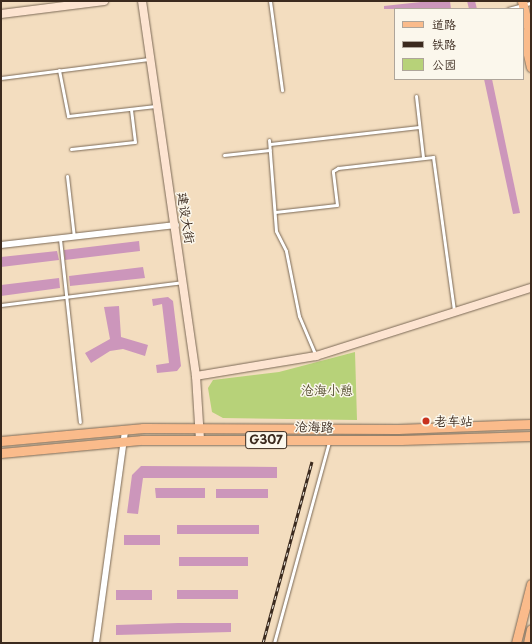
<!DOCTYPE html>
<meta charset="utf-8">
<style>
body{margin:0}
#map{position:relative;width:532px;height:644px;overflow:hidden;background:#f3ddbf;font-family:"Playpen Sans","LXGW WenKai TC",sans-serif}
div>[style]{position:absolute}
.green>*{inset:0;background:#b7d279}
.building>*{inset:0;background:#cc96bb}
.roads{filter:drop-shadow(0 0 1px #7b6956) drop-shadow(0 0 1px #7b6956)}
.lane>*{height:3px;margin:-1.5px;padding:0 1.5px;transform-origin:1.5px;border-radius:1.5px;background:#fff}
.street>*{height:6px;margin:-3px;padding:0 3px;transform-origin:3px;border-radius:3px;background:#fff}
.secondary>*{height:8px;margin:-4px;padding:0 4px;transform-origin:4px;border-radius:4px;background:#fde4d1}
.primary>*{height:9px;margin:-4.5px;padding:0 4.5px;transform-origin:4.5px;border-radius:4.5px;background:#fabb8b}
.rail>*{height:3px;margin-top:-1.5px;transform-origin:0;background:repeating-linear-gradient(90deg,#fbf7ec 0 4.5px,#3b2a1e 0 9px);box-sizing:border-box;border-block:1px solid #3b2a1e}
.dots>*{width:11px;height:11px;translate:-50% -50%;box-sizing:border-box;border:2px solid #fbf7ec;border-radius:50%}
span{translate:-50% -50%;white-space:nowrap;text-align:center;line-height:1.15;-webkit-text-stroke:3px #fbf7ec;paint-order:stroke}
.shield-label span{padding:1px 3px;background:#fbf7ec;border:1px solid;border-radius:3px;-webkit-text-stroke-width:0}
.shield-label{font-size:12px;color:#3b2a1e;font-weight:700}
.street-label{font-size:13px;color:#3b2a1e}
.park-label{font-size:13px;color:#5a5435}
.poi-label{font-size:13px;color:#3b2a1e}
.left{translate:0 -50%;text-align:left}
.frame{position:absolute;inset:0;border:2px solid #3b2a1e;pointer-events:none}
.legend{position:absolute;left:394px;top:8px;width:130px;height:72px;box-sizing:border-box;background:#fbf7ec;border:1px solid #aea59a;margin:0;padding:5px 7px;list-style:none;font-size:12px;color:#3b2a1e}
.legend li{display:flex;align-items:center;gap:8px;height:20px}
.legend b{width:20px;border:1px solid #aea59a}
</style>
<div id="map">
<div class="green">
<i style="clip-path:polygon(355px 352px,357px 420px,223px 418px,212px 412px,208px 388px,213px 380px,279px 372px)"></i>
</div>
<div class="building">
<i style="clip-path:polygon(430px 1px,450px 1px,451px 9px,384px 9px,384px 6px)"></i>
<i style="clip-path:polygon(467px 1px,475px 1px,477px 9px,469px 9px)"></i>
<i style="clip-path:polygon(484px 79px,492px 79px,520px 213px,513px 214px)"></i>
<i style="clip-path:polygon(139px 241px,140px 251px,65px 260px,64px 250px)"></i>
<i style="clip-path:polygon(57px 251px,59px 260px,1px 267px,1px 257px)"></i>
<i style="clip-path:polygon(143px 267px,145px 278px,70px 286px,69px 276px)"></i>
<i style="clip-path:polygon(59px 278px,60px 288px,1px 296px,1px 285px)"></i>
<i style="clip-path:polygon(168px 297px,173px 301px,181px 366px,177px 371px,157px 373px,156px 365px,169px 363px,162px 304px,153px 306px,152px 299px)"></i>
<i style="clip-path:polygon(119px 306px,121px 337px,148px 345px,145px 356px,123px 349px,110px 351px,91px 363px,85px 353px,110px 339px,104px 307px)"></i>
<i style="clip-path:polygon(141px 466px,277px 467px,277px 478px,143px 478px,138px 514px,127px 513px,132px 475px)"></i>
<i style="clip-path:polygon(155px 488px,205px 488px,205px 498px,156px 498px)"></i>
<i style="clip-path:polygon(216px 489px,268px 489px,268px 498px,216px 498px)"></i>
<i style="clip-path:polygon(177px 525px,259px 525px,259px 534px,177px 534px)"></i>
<i style="clip-path:polygon(124px 535px,160px 535px,160px 545px,124px 545px)"></i>
<i style="clip-path:polygon(179px 557px,248px 557px,248px 566px,179px 566px)"></i>
<i style="clip-path:polygon(116px 590px,152px 590px,152px 600px,116px 600px)"></i>
<i style="clip-path:polygon(177px 590px,238px 590px,238px 599px,177px 599px)"></i>
<i style="clip-path:polygon(178px 623px,231px 623px,231px 632px,116px 635px,116px 625px)"></i>
</div>
<div class="roads">
<div class="lane">
<i style="left:270px;top:1px;width:90px;rotate:82.3deg"></i>
<i style="left:508px;top:9px;width:24px;rotate:-15deg"></i>
<i style="left:59px;top:70px;width:47px;rotate:78.9deg"></i>
<i style="left:68px;top:116px;width:88px;rotate:-6.6deg"></i>
<i style="left:1px;top:78px;width:149px;rotate:-7.3deg"></i>
<i style="left:416px;top:96px;width:61px;rotate:83.5deg"></i>
<i style="left:269px;top:140px;width:91px;rotate:85.6deg"></i>
<i style="left:276px;top:231px;width:22px;rotate:63deg"></i>
<i style="left:286px;top:251px;width:66px;rotate:78.7deg"></i>
<i style="left:299px;top:316px;width:43px;rotate:67deg"></i>
<i style="left:270px;top:144px;width:150px;rotate:-6.5deg"></i>
<i style="left:71px;top:149px;width:64px;rotate:-6.2deg"></i>
<i style="left:135px;top:142px;width:33px;rotate:-97deg"></i>
<i style="left:224px;top:155px;width:46px;rotate:-6.2deg"></i>
<i style="left:67px;top:176px;width:61px;rotate:83.5deg"></i>
<i style="left:275px;top:212px;width:62px;rotate:-6.4deg"></i>
<i style="left:337px;top:205px;width:34px;rotate:-97deg"></i>
<i style="left:333px;top:171px;width:6px;rotate:-31deg"></i>
<i style="left:338px;top:168px;width:96px;rotate:-6.6deg"></i>
<i style="left:433px;top:157px;width:155px;rotate:82.2deg"></i>
<i style="left:60px;top:239px;width:184px;rotate:83.8deg"></i>
<i style="left:1px;top:305px;width:182px;rotate:-7.2deg"></i>
<i style="left:274px;top:643px;width:208px;rotate:-74.7deg"></i>
</div>
<div class="street">
<i style="left:1px;top:245px;width:176px;rotate:-6.5deg"></i>
<i style="left:96px;top:643px;width:215px;rotate:-82.2deg"></i>
</div>
<div class="secondary">
<i style="left:142px;top:1px;width:379px;rotate:81.8deg"></i>
<i style="left:196px;top:376px;width:63px;rotate:86.4deg"></i>
<i style="left:1px;top:14px;width:104px;rotate:-7.2deg"></i>
<i style="left:196px;top:376px;width:122px;rotate:-9.5deg"></i>
<i style="left:316px;top:356px;width:225px;rotate:-17.6deg"></i>
</div>
<div class="primary">
<i style="left:522px;top:1px;width:40px;rotate:77deg"></i>
<i style="left:523px;top:33px;width:35px;rotate:77deg"></i>
<i style="left:1px;top:441px;width:143px;rotate:-5.2deg"></i>
<i style="left:143px;top:428px;width:255px;rotate:0.2deg"></i>
<i style="left:398px;top:429px;width:133px;rotate:-2.2deg"></i>
<i style="left:1px;top:453px;width:142px;rotate:-5.3deg"></i>
<i style="left:142px;top:440px;width:259px"></i>
<i style="left:401px;top:440px;width:130px;rotate:-1.8deg"></i>
<i style="left:516px;top:643px;width:61px;rotate:-75.7deg"></i>
<i style="left:528px;top:643px;width:14px;rotate:-78deg"></i>
</div>
</div>
<div class="rail">
<i style="left:263px;top:643px;width:188px;rotate:-74.9deg"></i>
</div>
<div class="dots">
<i style="left:426px;top:421px;background:#c8321e"></i>
</div>
<div class="shield-label">
<span style="left:266px;top:440px">G307</span>
</div>
<div class="street-label">
<span style="left:186px;top:218px;rotate:81deg">建设大街</span>
<span style="left:314px;top:427px;rotate:1deg">沧海路</span>
</div>
<div class="park-label">
<span style="left:327px;top:390px">沧海小憩</span>
</div>
<div class="poi-label">
<span class="left" style="left:434px;top:421px">老车站</span>
</div>
<div class="frame"></div>
<ul class="legend">
<li><b style="height:5px;background:#fabb8b"></b>道路</li>
<li><b style="height:5px;background:#3b2a1e"></b>铁路</li>
<li><b style="height:11px;background:#b7d279"></b>公园</li>
</ul>
</div>
